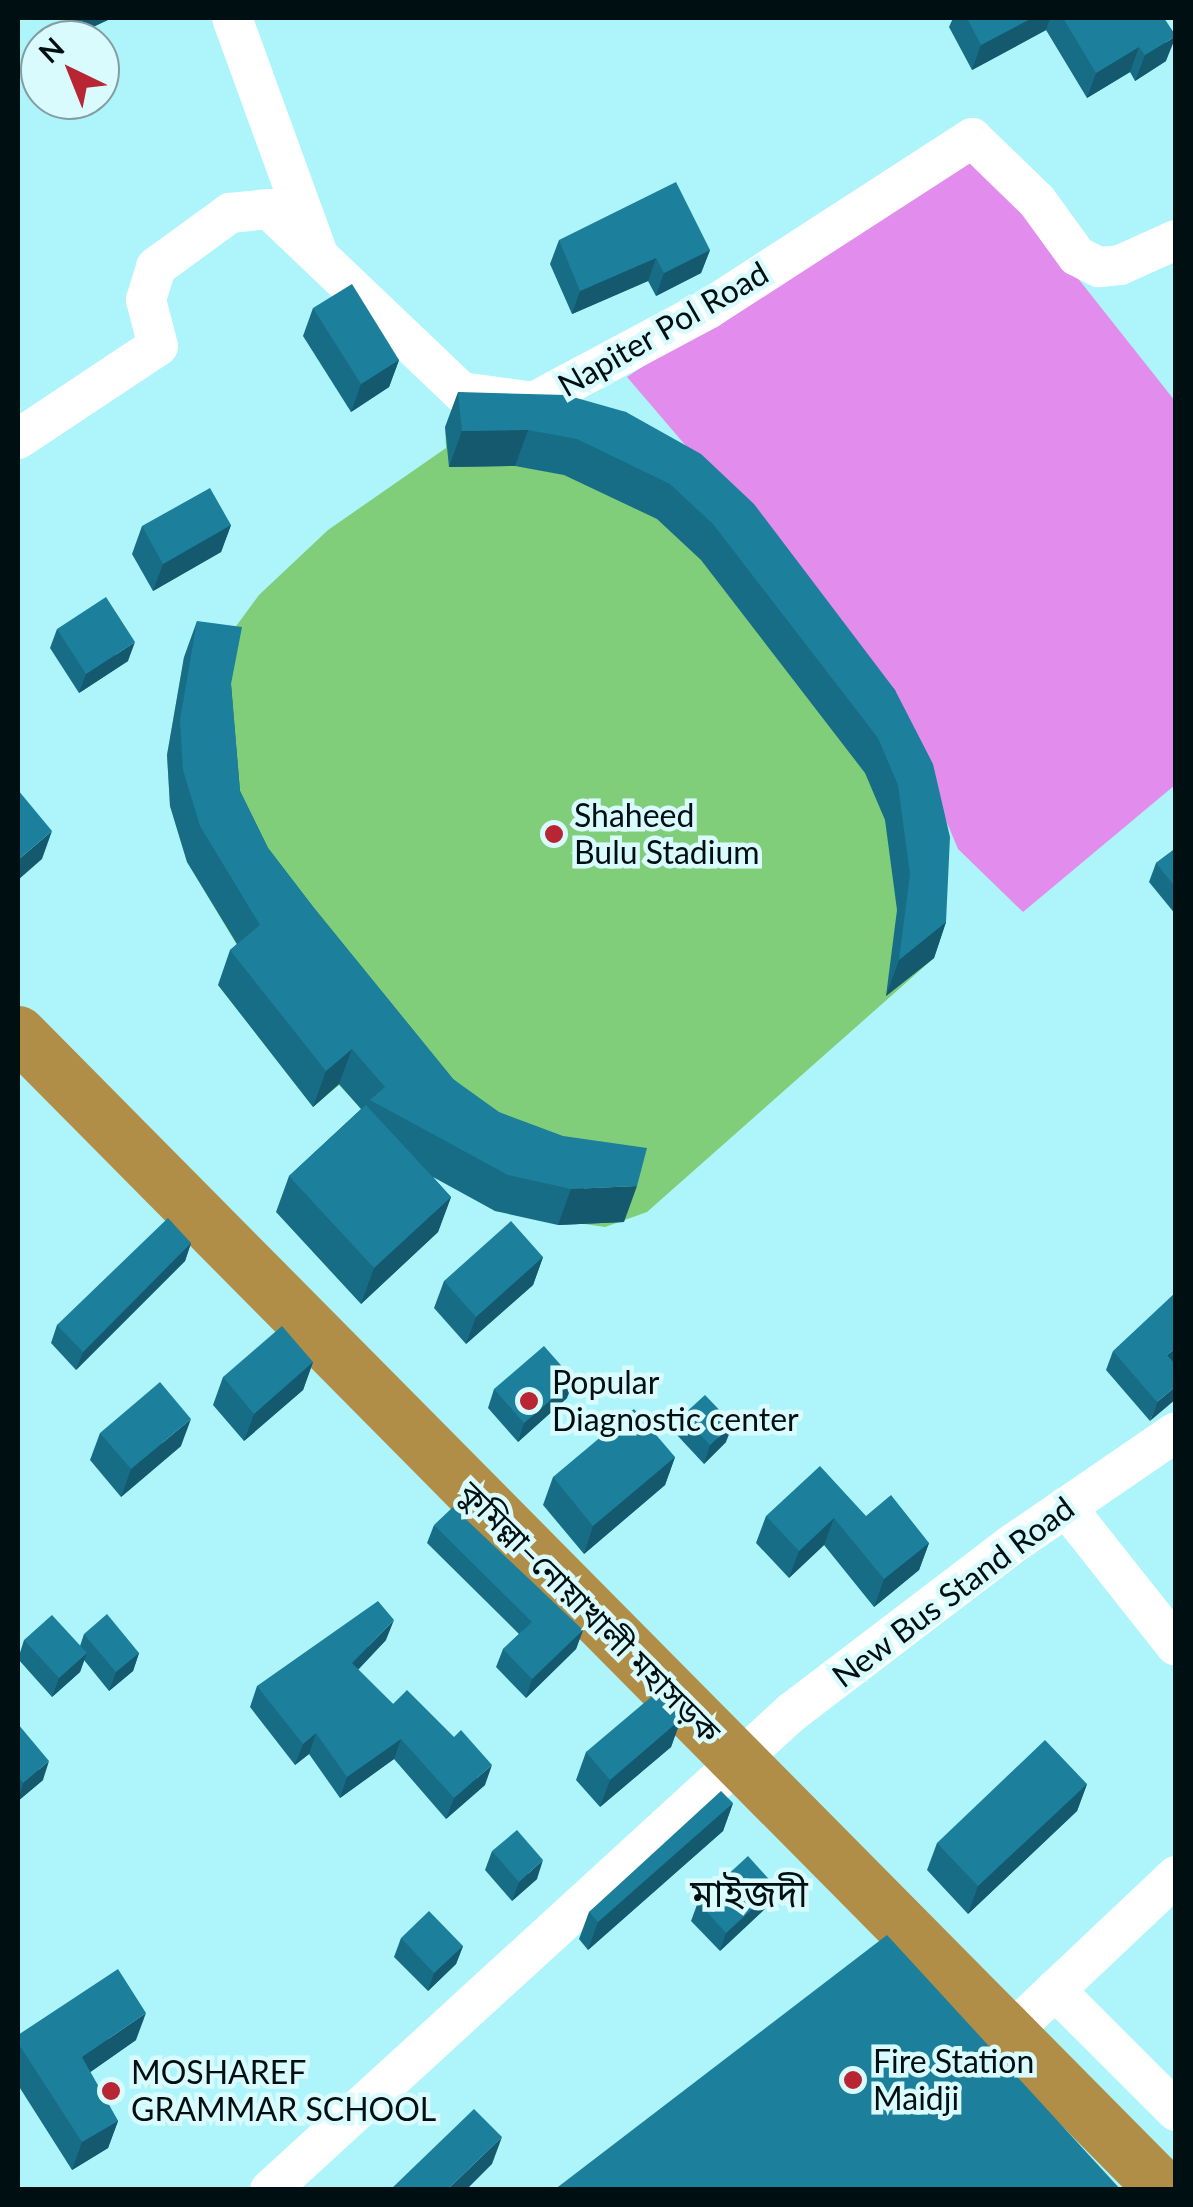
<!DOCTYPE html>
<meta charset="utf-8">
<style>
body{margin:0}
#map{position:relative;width:1193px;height:2207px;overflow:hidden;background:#aef5fb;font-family:Lato,"Noto Sans Bengali",sans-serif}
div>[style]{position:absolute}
.green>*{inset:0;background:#80cd7a}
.water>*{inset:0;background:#e28ded}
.minor>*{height:40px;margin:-20px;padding:0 20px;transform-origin:20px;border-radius:20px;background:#fff}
.highway>*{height:55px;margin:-27.5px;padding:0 27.5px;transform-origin:27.5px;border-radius:27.5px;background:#b18e48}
.wall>*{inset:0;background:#186d86}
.shaded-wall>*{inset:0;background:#14596d}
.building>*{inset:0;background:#1c7f9c}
.dots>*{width:28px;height:28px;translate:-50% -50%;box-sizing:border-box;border:5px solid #dafbfe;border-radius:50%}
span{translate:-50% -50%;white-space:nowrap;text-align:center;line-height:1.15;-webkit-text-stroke:9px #dafbfe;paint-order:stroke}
.street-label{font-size:32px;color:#001012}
.poi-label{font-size:32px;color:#001012}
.left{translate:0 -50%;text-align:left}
.quarter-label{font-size:38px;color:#001012}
.frame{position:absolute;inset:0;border:20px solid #001012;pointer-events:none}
.north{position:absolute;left:20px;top:20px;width:100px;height:100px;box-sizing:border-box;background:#dafbfe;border:2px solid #839da0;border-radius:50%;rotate:317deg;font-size:28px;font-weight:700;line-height:40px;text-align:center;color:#001012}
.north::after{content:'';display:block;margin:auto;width:35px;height:45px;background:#b72632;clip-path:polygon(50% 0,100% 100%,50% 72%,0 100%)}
</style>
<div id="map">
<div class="green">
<i style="clip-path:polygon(445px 427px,652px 466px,937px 872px,934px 958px,647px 1212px,605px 1227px,495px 1211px,403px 1154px,339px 1085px,313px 1107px,218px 985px,246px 960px,187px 862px,170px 806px,167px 755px,184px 657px,212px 659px,259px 595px,328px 530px,446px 448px)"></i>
</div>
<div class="water">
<i style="clip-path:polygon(974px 147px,1175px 401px,1175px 785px,1023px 912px,958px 849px,888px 682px,627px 377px)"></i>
</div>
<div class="minor">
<i style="left:232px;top:18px;width:246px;rotate:70deg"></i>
<i style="left:18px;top:439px;width:168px;rotate:-33.6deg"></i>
<i style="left:158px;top:346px;width:48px;rotate:-104.6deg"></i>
<i style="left:146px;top:300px;width:34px;rotate:-73deg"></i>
<i style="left:156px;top:267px;width:92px;rotate:-36.1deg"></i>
<i style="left:230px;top:213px;width:39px;rotate:-6deg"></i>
<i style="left:269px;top:209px;width:265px;rotate:43.6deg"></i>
<i style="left:461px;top:392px;width:74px;rotate:7.8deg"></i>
<i style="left:534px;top:402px;width:197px;rotate:-28.1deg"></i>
<i style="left:708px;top:309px;width:315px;rotate:-32.9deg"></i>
<i style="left:972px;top:138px;width:91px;rotate:44.1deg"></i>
<i style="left:1037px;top:201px;width:68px;rotate:54deg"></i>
<i style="left:1077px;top:256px;width:25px;rotate:27deg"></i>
<i style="left:1099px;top:267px;width:21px;rotate:-5deg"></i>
<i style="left:1120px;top:265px;width:61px;rotate:-24.1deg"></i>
<i style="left:1066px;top:1507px;width:177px;rotate:51.6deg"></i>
<i style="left:1055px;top:1990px;width:171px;rotate:45deg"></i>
<i style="left:1011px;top:2032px;width:227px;rotate:-43.4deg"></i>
<i style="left:270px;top:2190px;width:708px;rotate:-42.48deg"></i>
<i style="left:792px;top:1712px;width:279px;rotate:-37.3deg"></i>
<i style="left:1014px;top:1543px;width:196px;rotate:-34.4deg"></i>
</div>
<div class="highway">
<i style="left:18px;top:1033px;width:1628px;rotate:45.27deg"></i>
</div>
<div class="wall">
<i style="clip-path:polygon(71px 18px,112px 18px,78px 34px)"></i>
<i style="clip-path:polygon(953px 18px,1164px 18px,1166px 61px,1135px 81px,1130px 72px,1087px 98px,1046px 30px,972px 70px,949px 27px)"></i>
<i style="clip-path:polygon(559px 240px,710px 250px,701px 273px,656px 296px,648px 281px,572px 314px,550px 264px)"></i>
<i style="clip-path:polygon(313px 308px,399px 360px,389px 387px,351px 412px,303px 336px)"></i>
<i style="clip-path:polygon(458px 392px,626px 412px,895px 690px,946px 922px,934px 958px,886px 996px,897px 910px,885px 820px,865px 773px,701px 560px,657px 519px,564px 475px,515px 466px,449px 467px,445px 427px)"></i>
<i style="clip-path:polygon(231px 525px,221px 552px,153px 591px,132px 554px,142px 526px)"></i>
<i style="clip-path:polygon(197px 621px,231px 684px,240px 791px,268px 848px,314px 908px,453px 1079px,624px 1222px,558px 1225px,495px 1211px,433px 1177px,451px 1197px,438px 1232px,361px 1304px,276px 1212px,289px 1176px,361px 1109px,339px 1084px,313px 1107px,218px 985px,230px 950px,237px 944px,187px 862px,170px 806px,167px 755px,184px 657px)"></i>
<i style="clip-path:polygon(57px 629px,128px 661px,79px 693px,50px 648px)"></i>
<i style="clip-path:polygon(1176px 848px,1176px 915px,1149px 882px,1156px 863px)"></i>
<i style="clip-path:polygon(191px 1243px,185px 1261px,76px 1370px,51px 1343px,57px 1325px)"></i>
<i style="clip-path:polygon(543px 1257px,533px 1285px,466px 1344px,434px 1308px,444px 1281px)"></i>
<i style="clip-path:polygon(1113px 1351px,1173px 1362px,1150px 1421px,1106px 1370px)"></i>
<i style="clip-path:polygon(313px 1362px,303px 1390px,244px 1441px,213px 1405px,223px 1377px)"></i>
<i style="clip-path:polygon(494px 1389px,567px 1398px,518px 1442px,488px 1408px)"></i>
<i style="clip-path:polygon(682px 1416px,726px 1442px,704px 1464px,676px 1434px)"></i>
<i style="clip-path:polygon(100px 1433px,181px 1446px,121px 1497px,90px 1460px)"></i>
<i style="clip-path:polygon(675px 1457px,665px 1485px,584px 1554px,543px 1505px,553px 1477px)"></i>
<i style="clip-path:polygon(766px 1516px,866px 1516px,929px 1543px,919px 1570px,874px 1607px,824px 1545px,789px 1578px,756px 1543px)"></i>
<i style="clip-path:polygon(434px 1525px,583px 1630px,576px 1649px,526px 1698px,496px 1667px,503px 1649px,519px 1634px,427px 1543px)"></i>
<i style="clip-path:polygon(84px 1634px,139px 1653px,133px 1671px,109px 1691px,84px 1660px,80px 1672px,52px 1697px,18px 1659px,24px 1640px,80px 1646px)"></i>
<i style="clip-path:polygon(386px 1640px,358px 1670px,393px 1704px,485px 1785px,446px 1819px,394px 1759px,340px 1798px,309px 1754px,295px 1765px,250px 1707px,257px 1686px)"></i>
<i style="clip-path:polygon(681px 1719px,671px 1747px,600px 1807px,576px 1780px,586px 1752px)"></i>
<i style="clip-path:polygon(18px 1724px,43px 1780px,18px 1801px)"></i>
<i style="clip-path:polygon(1087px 1784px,1077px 1811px,968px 1914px,927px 1870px,937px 1843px)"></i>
<i style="clip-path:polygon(733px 1803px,723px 1831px,588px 1950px,579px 1939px,589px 1912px)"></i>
<i style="clip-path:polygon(492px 1851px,537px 1879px,512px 1901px,485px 1870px)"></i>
<i style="clip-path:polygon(698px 1902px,769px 1905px,720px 1951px,691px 1921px)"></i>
<i style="clip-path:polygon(401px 1938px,463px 1946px,456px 1964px,428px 1991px,394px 1957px)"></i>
<i style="clip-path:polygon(18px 2035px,136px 2040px,90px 2072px,118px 2121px,108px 2148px,72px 2170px,18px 2085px)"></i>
</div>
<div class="shaded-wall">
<i style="clip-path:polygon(84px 18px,112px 18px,78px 34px)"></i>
<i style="clip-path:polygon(1032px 18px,1050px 18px,1046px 30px,972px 70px,981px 45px)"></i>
<i style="clip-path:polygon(1176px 36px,1166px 61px,1135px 81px,1145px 55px)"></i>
<i style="clip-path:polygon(1139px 47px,1130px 72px,1087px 98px,1096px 73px)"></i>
<i style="clip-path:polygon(710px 250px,701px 273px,656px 296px,664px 273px)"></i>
<i style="clip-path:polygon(656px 258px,648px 281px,572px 314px,580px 291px)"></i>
<i style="clip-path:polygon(399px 360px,389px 387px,351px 412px,361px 384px)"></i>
<i style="clip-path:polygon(528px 430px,515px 466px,449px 467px,462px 431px)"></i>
<i style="clip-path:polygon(231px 525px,221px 552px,153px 591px,163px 564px)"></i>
<i style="clip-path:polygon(135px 642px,128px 661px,79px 693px,86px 674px)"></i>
<i style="clip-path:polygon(52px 831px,42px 859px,18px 880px,18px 860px)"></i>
<i style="clip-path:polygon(946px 922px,934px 958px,886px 996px,899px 960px)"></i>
<i style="clip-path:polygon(352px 1049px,339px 1084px,313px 1107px,326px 1071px)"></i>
<i style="clip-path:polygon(637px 1186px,624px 1222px,558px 1225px,571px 1189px)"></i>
<i style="clip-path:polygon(451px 1197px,438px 1232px,361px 1304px,374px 1268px)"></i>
<i style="clip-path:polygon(191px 1243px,185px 1261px,76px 1370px,83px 1352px)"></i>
<i style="clip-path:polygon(543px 1257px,533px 1285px,466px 1344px,476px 1317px)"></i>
<i style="clip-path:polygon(1176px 1348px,1176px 1360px,1160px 1374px,1167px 1355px)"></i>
<i style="clip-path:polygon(313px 1362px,303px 1390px,244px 1441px,254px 1414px)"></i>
<i style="clip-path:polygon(574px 1380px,567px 1398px,518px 1442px,524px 1423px)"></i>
<i style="clip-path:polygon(1176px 1386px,1176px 1399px,1150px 1421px,1157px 1402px)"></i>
<i style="clip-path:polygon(191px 1419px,181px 1446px,121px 1497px,131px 1469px)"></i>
<i style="clip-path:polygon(733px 1424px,726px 1442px,704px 1464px,710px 1445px)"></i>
<i style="clip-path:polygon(675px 1457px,665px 1485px,584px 1554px,593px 1526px)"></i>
<i style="clip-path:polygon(834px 1518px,824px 1545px,789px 1578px,799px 1551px)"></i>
<i style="clip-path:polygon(929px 1543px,919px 1570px,874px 1607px,884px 1579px)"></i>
<i style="clip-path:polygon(394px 1620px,386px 1640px,344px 1684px,352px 1663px)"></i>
<i style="clip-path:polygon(583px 1630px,576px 1649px,526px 1698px,532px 1679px)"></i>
<i style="clip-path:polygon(87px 1653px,80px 1672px,52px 1697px,59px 1678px)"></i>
<i style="clip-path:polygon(139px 1653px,133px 1671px,109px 1691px,116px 1672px)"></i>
<i style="clip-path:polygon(681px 1719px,671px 1747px,600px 1807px,610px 1780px)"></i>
<i style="clip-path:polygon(316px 1733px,309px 1754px,295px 1765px,303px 1744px)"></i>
<i style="clip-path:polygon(401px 1739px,394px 1759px,340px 1798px,347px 1777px)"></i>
<i style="clip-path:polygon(49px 1761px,43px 1780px,18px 1801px,23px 1783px)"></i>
<i style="clip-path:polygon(492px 1765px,485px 1785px,446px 1819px,454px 1798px)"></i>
<i style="clip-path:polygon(1087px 1784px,1077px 1811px,968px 1914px,978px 1886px)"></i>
<i style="clip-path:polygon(733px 1803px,723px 1831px,588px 1950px,598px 1922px)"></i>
<i style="clip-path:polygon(543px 1860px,537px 1879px,512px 1901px,519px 1882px)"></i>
<i style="clip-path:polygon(776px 1887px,769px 1905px,720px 1951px,726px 1933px)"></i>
<i style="clip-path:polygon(463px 1946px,456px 1964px,428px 1991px,434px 1973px)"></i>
<i style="clip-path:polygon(146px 2013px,136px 2040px,72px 2085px,82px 2057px)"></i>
<i style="clip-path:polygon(118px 2121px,108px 2148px,72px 2170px,82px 2142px)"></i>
<i style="clip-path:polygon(502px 2137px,492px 2164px,466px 2190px,447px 2190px)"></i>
</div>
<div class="building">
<i style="clip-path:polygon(967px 18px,1032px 18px,981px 45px)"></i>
<i style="clip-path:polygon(1063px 18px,1164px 18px,1176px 36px,1145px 55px,1139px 47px,1096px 73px)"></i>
<i style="clip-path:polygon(676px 182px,710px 250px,664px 273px,656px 258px,580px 291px,559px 240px)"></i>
<i style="clip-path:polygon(352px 284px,399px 360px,361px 384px,313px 308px)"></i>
<i style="clip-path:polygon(458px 392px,566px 395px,626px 412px,701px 454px,754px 504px,895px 690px,933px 764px,950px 837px,946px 922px,899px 960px,910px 874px,898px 785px,878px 738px,713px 524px,670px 484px,577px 439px,528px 430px,462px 431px)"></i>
<i style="clip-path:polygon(210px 488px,231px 525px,163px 564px,142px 526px)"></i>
<i style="clip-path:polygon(106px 597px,135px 642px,86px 674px,57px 629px)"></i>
<i style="clip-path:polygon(197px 621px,242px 627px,231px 684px,240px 791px,268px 848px,314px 908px,453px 1079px,499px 1112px,563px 1136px,647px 1148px,637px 1186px,571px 1189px,508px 1175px,370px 1100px,385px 1087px,352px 1049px,326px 1071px,230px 950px,260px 925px,200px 826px,183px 770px,180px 720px)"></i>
<i style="clip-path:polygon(18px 790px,52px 831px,18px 860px)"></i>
<i style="clip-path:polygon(1176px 848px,1176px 888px,1156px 863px)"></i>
<i style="clip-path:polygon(366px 1105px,451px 1197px,374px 1268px,289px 1176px)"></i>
<i style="clip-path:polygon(168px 1218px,191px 1243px,83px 1352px,57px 1325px)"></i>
<i style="clip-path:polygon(511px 1221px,543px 1257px,476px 1317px,444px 1281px)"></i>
<i style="clip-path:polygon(1176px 1292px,1176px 1348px,1167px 1355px,1176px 1365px,1176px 1386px,1157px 1402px,1113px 1351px)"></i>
<i style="clip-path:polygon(282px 1326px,313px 1362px,254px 1414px,223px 1377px)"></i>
<i style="clip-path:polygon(544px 1346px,574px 1380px,524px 1423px,494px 1389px)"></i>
<i style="clip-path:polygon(160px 1382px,191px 1419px,131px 1469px,100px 1433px)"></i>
<i style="clip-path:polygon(705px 1395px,733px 1424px,710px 1445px,682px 1416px)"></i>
<i style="clip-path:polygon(634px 1409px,675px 1457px,593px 1526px,553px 1477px)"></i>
<i style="clip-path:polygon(820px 1466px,866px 1516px,891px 1495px,929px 1543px,884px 1579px,834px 1518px,799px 1551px,766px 1516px)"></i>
<i style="clip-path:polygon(453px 1507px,583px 1630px,532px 1679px,503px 1649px,532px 1622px,434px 1525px)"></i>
<i style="clip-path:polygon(378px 1601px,394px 1620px,352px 1663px,393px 1704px,407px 1690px,454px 1737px,461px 1730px,492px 1765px,454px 1798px,401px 1739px,347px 1777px,316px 1733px,303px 1744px,257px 1686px)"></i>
<i style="clip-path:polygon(107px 1614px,139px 1653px,116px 1672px,84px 1634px)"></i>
<i style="clip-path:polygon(52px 1615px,87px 1653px,59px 1678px,24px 1640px)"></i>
<i style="clip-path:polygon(657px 1692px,681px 1719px,610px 1780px,586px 1752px)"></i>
<i style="clip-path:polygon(18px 1724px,49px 1761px,23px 1783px,18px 1776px)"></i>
<i style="clip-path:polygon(1045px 1740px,1087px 1784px,978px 1886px,937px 1843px)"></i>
<i style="clip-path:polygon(721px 1791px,733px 1803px,598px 1922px,589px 1912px)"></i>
<i style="clip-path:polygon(517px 1830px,543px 1860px,519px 1882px,492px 1851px)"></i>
<i style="clip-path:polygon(748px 1856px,776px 1887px,726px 1933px,698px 1902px)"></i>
<i style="clip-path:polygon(429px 1911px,463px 1946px,434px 1973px,401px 1938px)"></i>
<i style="clip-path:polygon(887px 1935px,1121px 2190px,554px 2190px)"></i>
<i style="clip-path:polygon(118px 1969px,146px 2013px,82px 2057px,118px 2121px,82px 2142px,18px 2043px,18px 2035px)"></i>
<i style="clip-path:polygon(474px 2109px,502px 2137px,447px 2190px,390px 2190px)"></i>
</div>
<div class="dots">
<i style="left:554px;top:834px;background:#b72632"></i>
<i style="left:529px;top:1401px;background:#b72632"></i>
<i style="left:853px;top:2080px;background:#b72632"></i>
<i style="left:111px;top:2091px;background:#b72632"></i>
</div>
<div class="street-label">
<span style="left:663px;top:329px;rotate:-30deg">Napiter Pol Road</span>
<span style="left:953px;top:1592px;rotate:-37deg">New Bus Stand Road</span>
<span style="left:590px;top:1612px;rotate:45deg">কুমিল্লা–নোয়াখালী মহাসড়ক</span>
</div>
<div class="poi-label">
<span class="left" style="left:574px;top:834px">Shaheed<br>Bulu Stadium</span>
<span class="left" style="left:552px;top:1401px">Popular<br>Diagnostic center</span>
<span class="left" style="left:873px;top:2080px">Fire Station<br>Maidji</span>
<span class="left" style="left:131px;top:2091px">MOSHAREF<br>GRAMMAR SCHOOL</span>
</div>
<div class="quarter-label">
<span style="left:749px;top:1893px">মাইজদী</span>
</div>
<div class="frame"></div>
<div class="north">N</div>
</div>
